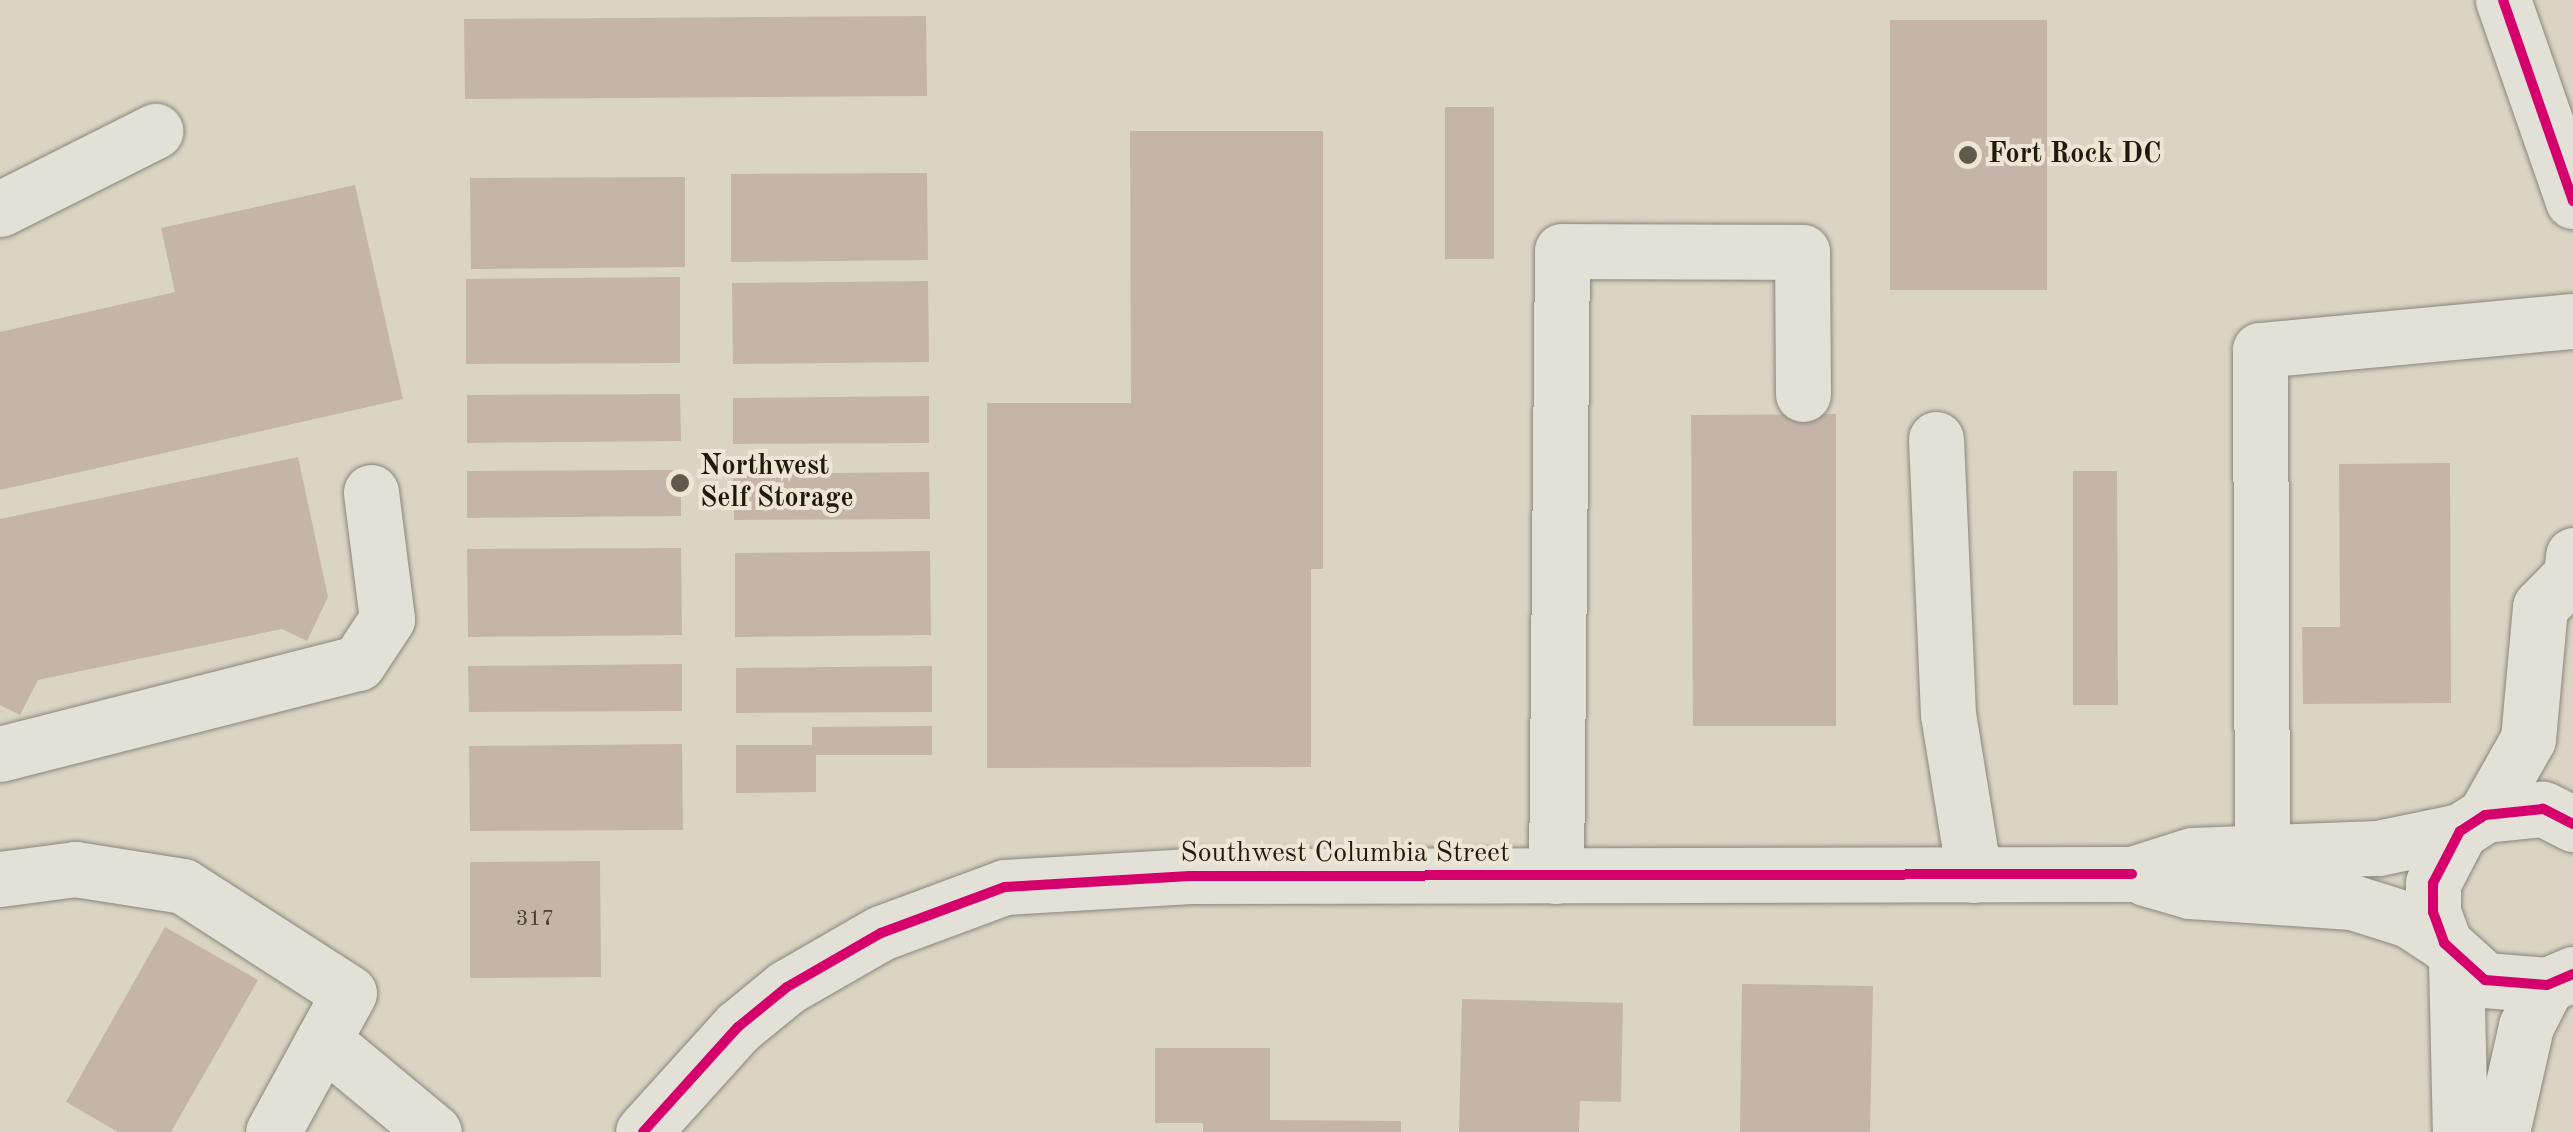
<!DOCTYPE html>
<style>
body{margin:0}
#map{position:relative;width:2573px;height:1132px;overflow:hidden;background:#dad4c3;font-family:"Old Standard TT",serif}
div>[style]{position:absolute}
.building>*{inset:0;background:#c5b5a9}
.roads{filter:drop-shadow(0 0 2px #8b867c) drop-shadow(0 0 2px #8b867c)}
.minor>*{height:55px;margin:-27.5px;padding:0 27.5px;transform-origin:27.5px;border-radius:27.5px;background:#e2e0d7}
.cycleway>*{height:10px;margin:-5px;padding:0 5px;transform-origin:5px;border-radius:5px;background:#d6006c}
.dots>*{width:28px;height:28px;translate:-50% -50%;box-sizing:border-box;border:5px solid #ede6d2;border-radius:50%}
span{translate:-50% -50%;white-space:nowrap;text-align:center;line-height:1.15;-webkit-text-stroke:8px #ede6d2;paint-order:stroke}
.number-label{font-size:22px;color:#4a3f35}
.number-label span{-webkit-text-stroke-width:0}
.poi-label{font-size:28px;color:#21180e;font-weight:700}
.left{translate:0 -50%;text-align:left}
.street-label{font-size:28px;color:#21180e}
</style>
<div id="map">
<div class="building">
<i style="clip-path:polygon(926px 16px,927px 96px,465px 99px,464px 19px)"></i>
<i style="clip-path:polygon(1890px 20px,2047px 20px,2047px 290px,1890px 290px)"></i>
<i style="clip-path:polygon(1445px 107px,1494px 107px,1494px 259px,1445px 259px)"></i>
<i style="clip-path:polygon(1130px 131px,1323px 131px,1323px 569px,1311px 569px,1311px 767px,987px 768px,987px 403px,1131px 403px)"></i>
<i style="clip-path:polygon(927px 173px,928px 260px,731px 262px,731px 174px)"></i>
<i style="clip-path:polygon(685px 177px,685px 267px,471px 269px,470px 178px)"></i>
<i style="clip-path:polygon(355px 185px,403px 399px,0 490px,0 332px,175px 292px,161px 228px)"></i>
<i style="clip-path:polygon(680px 277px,680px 363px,466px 364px,466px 279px)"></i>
<i style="clip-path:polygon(928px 281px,929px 362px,733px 364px,732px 283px)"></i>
<i style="clip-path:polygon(680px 394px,681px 441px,467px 443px,467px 395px)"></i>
<i style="clip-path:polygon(929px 396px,929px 443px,733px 444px,733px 398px)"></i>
<i style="clip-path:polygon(1836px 414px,1836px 726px,1693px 726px,1691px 415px)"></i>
<i style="clip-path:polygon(298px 457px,328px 597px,307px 641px,282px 629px,38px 680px,20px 715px,0 705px,0 519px)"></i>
<i style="clip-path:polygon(2450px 463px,2451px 703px,2303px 704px,2302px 627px,2340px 627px,2339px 464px)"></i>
<i style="clip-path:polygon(681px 470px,681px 516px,467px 518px,467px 471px)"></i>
<i style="clip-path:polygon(2073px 471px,2117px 471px,2118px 705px,2073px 705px)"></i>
<i style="clip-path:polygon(929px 472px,930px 519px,734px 520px,733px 474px)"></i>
<i style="clip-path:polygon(681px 548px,682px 635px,468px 637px,467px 549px)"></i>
<i style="clip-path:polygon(930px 551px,931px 635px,735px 637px,735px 553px)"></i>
<i style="clip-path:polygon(682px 664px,682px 711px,469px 712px,468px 666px)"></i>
<i style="clip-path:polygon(932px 666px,932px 712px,736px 713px,736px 668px)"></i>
<i style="clip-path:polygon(932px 726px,932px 755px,816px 755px,816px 792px,736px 793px,736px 745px,812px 745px,812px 727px)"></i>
<i style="clip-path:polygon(682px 744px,683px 830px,470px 831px,469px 746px)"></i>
<i style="clip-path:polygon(600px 861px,601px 977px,470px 978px,470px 862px)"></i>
<i style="clip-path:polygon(165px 927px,258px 980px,171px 1132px,118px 1132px,66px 1102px)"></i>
<i style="clip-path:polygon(1742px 984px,1873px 986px,1870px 1132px,1740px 1132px)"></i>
<i style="clip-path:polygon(1462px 999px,1623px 1003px,1621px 1102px,1580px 1101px,1579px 1132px,1459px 1132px)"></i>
<i style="clip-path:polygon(1155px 1048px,1270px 1048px,1270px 1120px,1401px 1121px,1401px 1132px,1203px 1132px,1203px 1123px,1155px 1123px)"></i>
</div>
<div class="roads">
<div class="minor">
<i style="left:2503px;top:0;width:213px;rotate:70.8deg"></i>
<i style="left:0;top:209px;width:174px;rotate:-26.7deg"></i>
<i style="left:1936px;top:439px;width:275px;rotate:87.5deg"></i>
<i style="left:1948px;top:714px;width:163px;rotate:80.8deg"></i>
<i style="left:0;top:754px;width:369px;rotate:-14.3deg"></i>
<i style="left:358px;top:663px;width:53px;rotate:-56.6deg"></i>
<i style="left:387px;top:619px;width:128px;rotate:-97.2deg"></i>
<i style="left:2485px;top:815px;width:87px;rotate:-60.5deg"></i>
<i style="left:2528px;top:739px;width:133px;rotate:-84.8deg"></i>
<i style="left:2540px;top:607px;width:45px;rotate:-45.9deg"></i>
<i style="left:2571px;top:575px;width:20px;rotate:-84deg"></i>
<i style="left:2573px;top:824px;width:34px;rotate:-153deg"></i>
<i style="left:2543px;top:809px;width:58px;rotate:174.1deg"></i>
<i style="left:2485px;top:815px;width:30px;rotate:147deg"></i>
<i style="left:2460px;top:831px;width:59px;rotate:117.4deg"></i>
<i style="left:2433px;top:883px;width:29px;rotate:90deg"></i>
<i style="left:2433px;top:912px;width:33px;rotate:70deg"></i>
<i style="left:2444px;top:943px;width:55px;rotate:42.1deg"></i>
<i style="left:2485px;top:980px;width:62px;rotate:4.6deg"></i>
<i style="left:2547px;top:985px;width:28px;rotate:-23deg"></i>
<i style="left:2262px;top:852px;width:502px;rotate:-90.23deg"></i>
<i style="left:2260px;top:350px;width:314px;rotate:-5.3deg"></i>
<i style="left:1556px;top:876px;width:625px;rotate:-89.45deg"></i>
<i style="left:1562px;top:251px;width:240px;rotate:0.2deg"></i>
<i style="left:1802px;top:252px;width:142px;rotate:89.6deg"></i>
<i style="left:2145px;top:878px;width:47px;rotate:16.1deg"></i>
<i style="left:2190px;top:891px;width:162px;rotate:3.9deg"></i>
<i style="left:2352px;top:902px;width:60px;rotate:17.5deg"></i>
<i style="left:2409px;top:920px;width:42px;rotate:33.3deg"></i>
<i style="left:0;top:879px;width:76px;rotate:-7.6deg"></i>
<i style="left:75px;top:869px;width:109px;rotate:8.9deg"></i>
<i style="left:183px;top:886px;width:197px;rotate:32.8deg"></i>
<i style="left:349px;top:993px;width:158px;rotate:118.7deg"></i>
<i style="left:2456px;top:960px;width:172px;rotate:88.7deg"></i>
<i style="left:323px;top:1040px;width:144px;rotate:39.7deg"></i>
<i style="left:643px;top:1132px;width:142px;rotate:-47.9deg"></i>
<i style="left:738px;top:1027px;width:63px;rotate:-39.2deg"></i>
<i style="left:787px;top:987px;width:108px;rotate:-29.9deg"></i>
<i style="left:881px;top:933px;width:132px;rotate:-20.4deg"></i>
<i style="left:1005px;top:887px;width:185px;rotate:-3.4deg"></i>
<i style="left:1190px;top:876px;width:942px;rotate:-0.12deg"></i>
<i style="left:2132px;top:874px;width:63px;rotate:-17.6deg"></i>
<i style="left:2192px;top:855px;width:186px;rotate:-2.2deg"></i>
<i style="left:2378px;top:848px;width:84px;rotate:-11.7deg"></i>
<i style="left:2502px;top:1132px;width:109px;rotate:-77.2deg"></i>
<i style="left:2526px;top:1026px;width:46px;rotate:-62.9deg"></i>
</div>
</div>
<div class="cycleway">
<i style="left:2503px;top:0;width:213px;rotate:70.8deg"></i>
<i style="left:2573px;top:824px;width:34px;rotate:-153deg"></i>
<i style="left:2543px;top:809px;width:58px;rotate:174.1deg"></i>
<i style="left:2485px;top:815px;width:30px;rotate:147deg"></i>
<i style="left:2460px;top:831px;width:59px;rotate:117.4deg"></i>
<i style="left:2433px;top:883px;width:29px;rotate:90deg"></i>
<i style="left:2433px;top:912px;width:33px;rotate:70deg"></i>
<i style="left:2444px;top:943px;width:55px;rotate:42.1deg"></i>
<i style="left:2485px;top:980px;width:62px;rotate:4.6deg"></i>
<i style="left:2547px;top:985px;width:28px;rotate:-23deg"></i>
<i style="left:643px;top:1132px;width:142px;rotate:-47.9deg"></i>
<i style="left:738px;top:1027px;width:63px;rotate:-39.2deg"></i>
<i style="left:787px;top:987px;width:108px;rotate:-29.9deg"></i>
<i style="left:881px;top:933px;width:132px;rotate:-20.4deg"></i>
<i style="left:1005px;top:887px;width:185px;rotate:-3.4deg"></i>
<i style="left:1190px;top:876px;width:942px;rotate:-0.12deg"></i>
</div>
<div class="dots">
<i style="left:1968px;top:155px;background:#625a4d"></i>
<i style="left:680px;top:483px;background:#625a4d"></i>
</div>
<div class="number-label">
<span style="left:535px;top:920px">317</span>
</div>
<div class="poi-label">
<span class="left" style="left:1988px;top:155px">Fort Rock DC</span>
<span class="left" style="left:700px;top:483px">Northwest<br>Self Storage</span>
</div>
<div class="street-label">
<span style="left:1345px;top:854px">Southwest Columbia Street</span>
</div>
</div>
